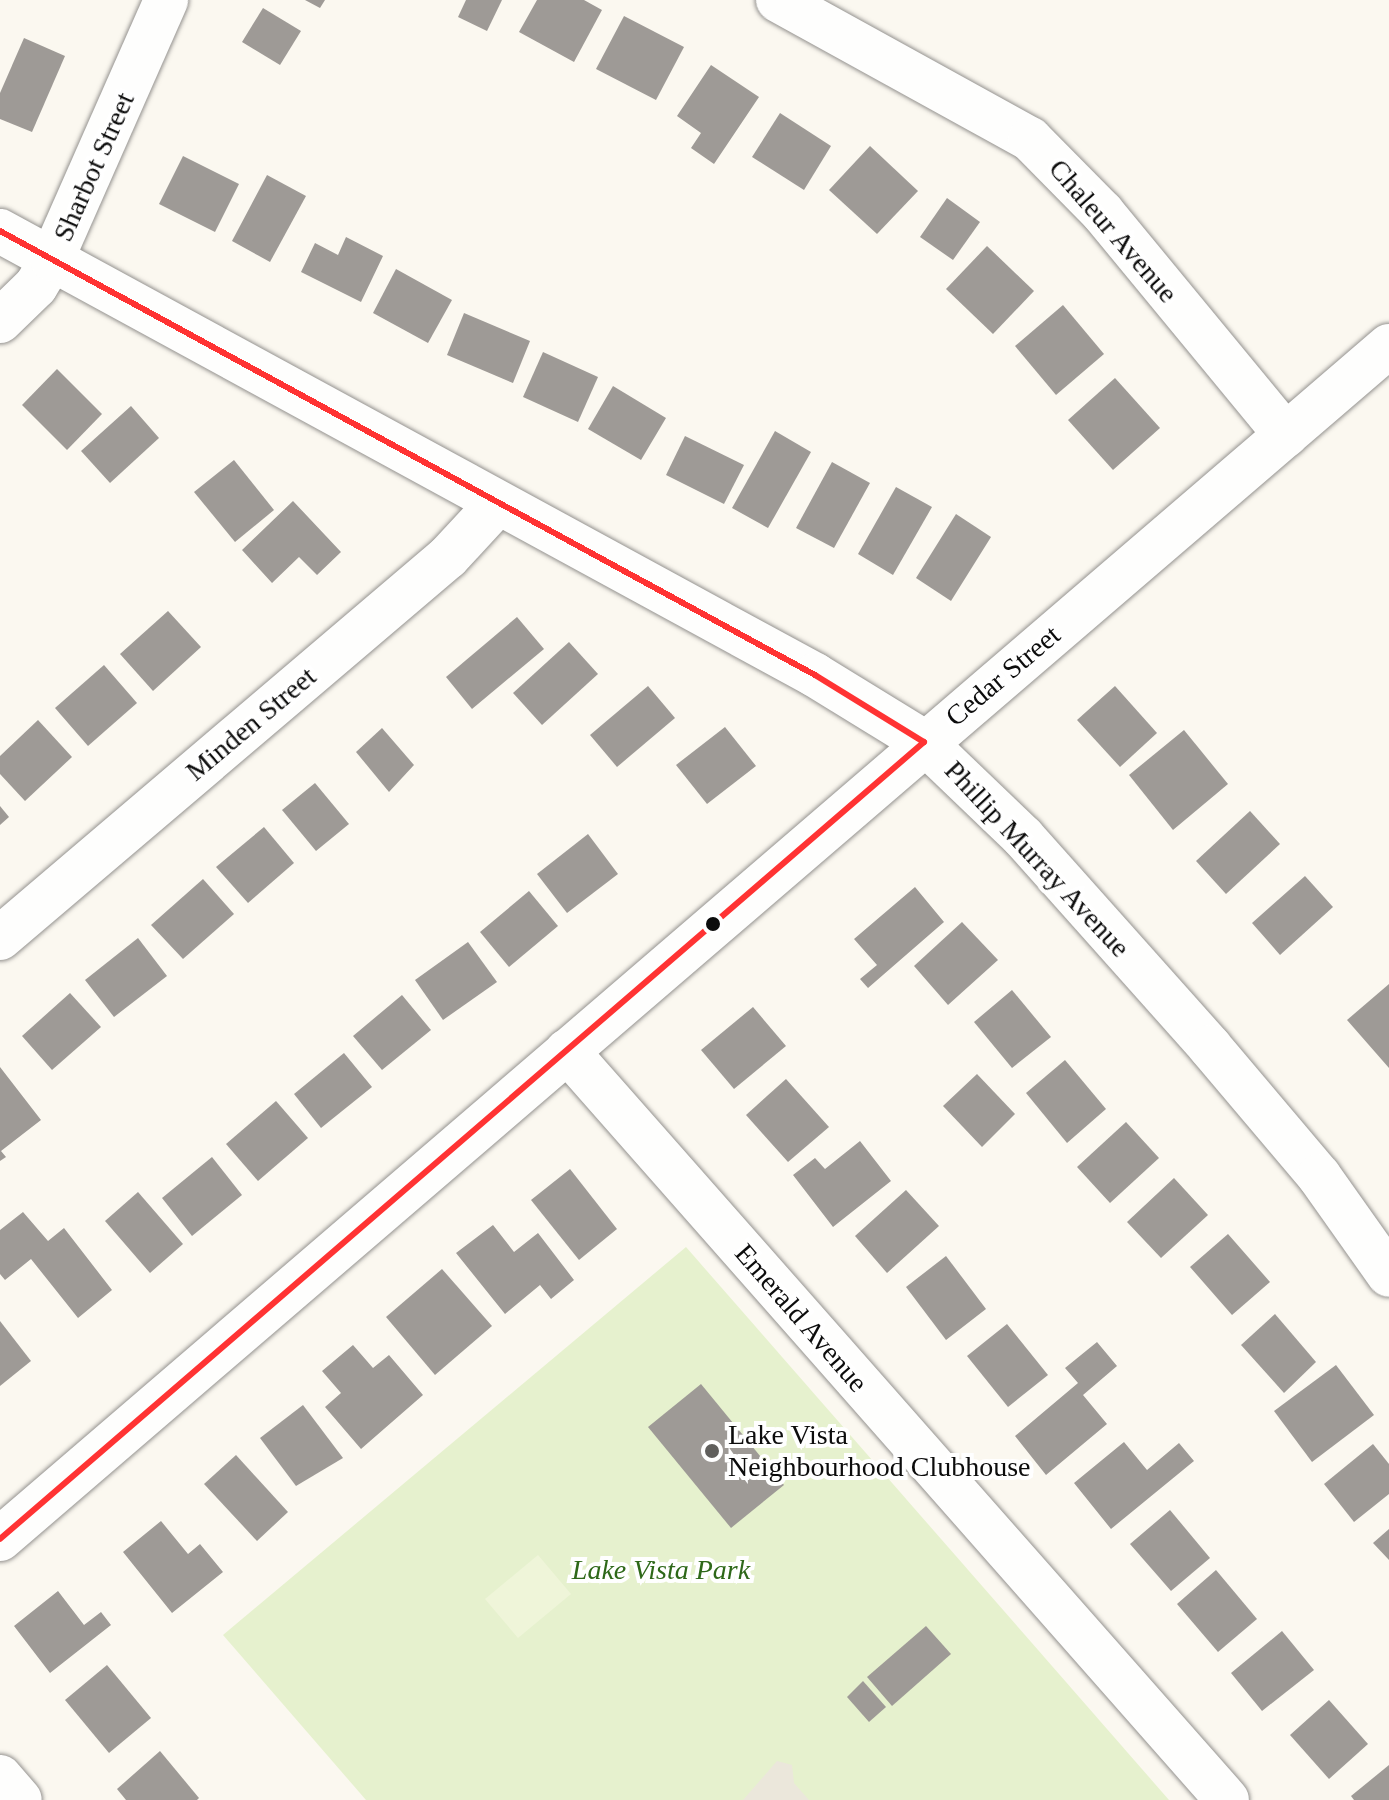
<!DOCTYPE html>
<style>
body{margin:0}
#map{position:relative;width:1389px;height:1800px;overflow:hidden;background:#fbf8f0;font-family:"Times New Roman",serif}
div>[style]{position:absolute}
.green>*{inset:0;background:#e6f1ce}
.pitch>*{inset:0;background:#eff5d9}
.plaza>*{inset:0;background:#ebe7db}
.building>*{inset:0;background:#9e9a96}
.roads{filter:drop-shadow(0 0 2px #94928f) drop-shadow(0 0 2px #94928f)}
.minor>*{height:44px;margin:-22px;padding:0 22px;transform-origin:22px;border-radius:22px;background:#fefefd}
.bus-1>*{height:6px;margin:-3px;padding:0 3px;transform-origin:3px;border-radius:3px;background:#f33}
.dots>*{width:22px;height:22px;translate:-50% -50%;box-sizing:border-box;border:4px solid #fff;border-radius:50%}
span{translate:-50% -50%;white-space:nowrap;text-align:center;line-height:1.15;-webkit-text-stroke:8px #fff;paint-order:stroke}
.street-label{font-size:28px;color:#0c0c0c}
.poi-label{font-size:28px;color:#0c0c0c}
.left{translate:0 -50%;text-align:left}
.park-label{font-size:28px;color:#2e6819;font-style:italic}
</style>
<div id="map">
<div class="green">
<i style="clip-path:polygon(686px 1247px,1169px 1800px,366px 1800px,223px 1635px)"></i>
</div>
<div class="pitch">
<i style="clip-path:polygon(538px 1555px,571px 1594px,518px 1638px,485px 1599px)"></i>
</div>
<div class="plaza">
<i style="clip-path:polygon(777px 1761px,792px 1765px,794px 1783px,809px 1800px,743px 1800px)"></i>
</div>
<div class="building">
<i style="clip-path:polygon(305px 0,325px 0,320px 8px)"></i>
<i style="clip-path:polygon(466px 0,502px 0,487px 31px,458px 17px)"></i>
<i style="clip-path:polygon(537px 0,584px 0,602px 10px,574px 62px,519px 32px)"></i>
<i style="clip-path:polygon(263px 8px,301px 31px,280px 65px,242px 42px)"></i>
<i style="clip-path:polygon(624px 16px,684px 47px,656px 100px,596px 69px)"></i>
<i style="clip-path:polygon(24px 38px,65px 56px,32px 132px,0 119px,0 93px)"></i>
<i style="clip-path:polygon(711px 65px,759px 97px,714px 164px,691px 148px,701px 133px,677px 116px)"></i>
<i style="clip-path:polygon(780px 113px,831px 146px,804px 190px,752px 157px)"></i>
<i style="clip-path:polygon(870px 146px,918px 191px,877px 234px,829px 190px)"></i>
<i style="clip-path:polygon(183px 156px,239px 184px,215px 232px,159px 204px)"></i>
<i style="clip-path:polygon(267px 175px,306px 196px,270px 262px,232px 241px)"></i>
<i style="clip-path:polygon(947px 198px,980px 222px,953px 260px,920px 237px)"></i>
<i style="clip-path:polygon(346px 237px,383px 256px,361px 302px,301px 272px,315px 243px,338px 255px)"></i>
<i style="clip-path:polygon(987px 246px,1034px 291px,993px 334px,946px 289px)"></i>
<i style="clip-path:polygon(396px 269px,452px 300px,428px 343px,373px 313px)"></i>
<i style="clip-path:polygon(1063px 305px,1104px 354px,1056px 395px,1015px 346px)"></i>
<i style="clip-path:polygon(464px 313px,530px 341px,513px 383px,447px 355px)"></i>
<i style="clip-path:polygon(543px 352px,598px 377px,578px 422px,523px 397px)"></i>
<i style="clip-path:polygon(57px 369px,102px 414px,67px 450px,22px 405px)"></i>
<i style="clip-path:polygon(1115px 378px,1160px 428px,1113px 470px,1068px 420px)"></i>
<i style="clip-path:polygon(613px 386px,666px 418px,641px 460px,588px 429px)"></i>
<i style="clip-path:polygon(131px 406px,159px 438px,110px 483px,81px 451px)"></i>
<i style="clip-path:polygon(775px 431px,811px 452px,768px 528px,732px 508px)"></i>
<i style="clip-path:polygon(685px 436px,744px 465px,724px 504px,666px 475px)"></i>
<i style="clip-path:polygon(234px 460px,274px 510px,235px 542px,194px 492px)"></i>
<i style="clip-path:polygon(832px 462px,870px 483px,834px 548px,796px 528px)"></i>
<i style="clip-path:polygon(896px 487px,932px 507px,893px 575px,858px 554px)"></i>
<i style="clip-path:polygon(293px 501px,341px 552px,317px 575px,299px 557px,272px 583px,242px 550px)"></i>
<i style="clip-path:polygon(956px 514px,991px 537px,951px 601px,916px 578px)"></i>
<i style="clip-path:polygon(168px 611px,201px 647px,153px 691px,120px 654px)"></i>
<i style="clip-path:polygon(517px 617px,544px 649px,472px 709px,446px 677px)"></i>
<i style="clip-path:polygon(569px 642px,598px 674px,542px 725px,513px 693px)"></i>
<i style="clip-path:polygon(104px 665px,137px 703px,88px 746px,55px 708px)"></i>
<i style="clip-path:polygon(648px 686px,675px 718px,617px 767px,590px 735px)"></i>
<i style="clip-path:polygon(1115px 686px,1157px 733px,1120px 767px,1077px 720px)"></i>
<i style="clip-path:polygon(38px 720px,72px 757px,25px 801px,0 774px,0 756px)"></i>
<i style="clip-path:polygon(725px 727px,756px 766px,707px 804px,676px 765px)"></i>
<i style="clip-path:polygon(382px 728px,414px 765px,389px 792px,356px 752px)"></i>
<i style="clip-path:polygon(1184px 730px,1228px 784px,1173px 830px,1129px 775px)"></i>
<i style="clip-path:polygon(315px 783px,349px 824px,316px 851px,282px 810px)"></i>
<i style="clip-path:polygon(0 806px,9px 817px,0 825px)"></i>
<i style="clip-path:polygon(1250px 811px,1280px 844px,1226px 894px,1196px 861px)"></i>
<i style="clip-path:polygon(264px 827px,294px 863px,248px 903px,216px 867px)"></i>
<i style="clip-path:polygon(588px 834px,618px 874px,567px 913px,537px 874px)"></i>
<i style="clip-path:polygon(1305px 876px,1333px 907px,1280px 955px,1252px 923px)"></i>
<i style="clip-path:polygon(203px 879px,234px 914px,183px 959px,151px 925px)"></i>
<i style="clip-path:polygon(915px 887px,944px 922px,868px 988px,860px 979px,877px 965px,854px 939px)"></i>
<i style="clip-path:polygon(529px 891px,558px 926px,509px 967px,480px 932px)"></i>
<i style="clip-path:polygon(962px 922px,998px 960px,948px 1005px,914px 966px)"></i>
<i style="clip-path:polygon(138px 938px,167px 976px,114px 1017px,85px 980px)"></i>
<i style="clip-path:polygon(468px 942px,497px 982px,443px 1020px,415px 980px)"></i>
<i style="clip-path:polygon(1389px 984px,1389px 1068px,1347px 1020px)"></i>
<i style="clip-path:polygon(1012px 990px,1051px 1037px,1012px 1068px,974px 1022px)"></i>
<i style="clip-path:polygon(70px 993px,101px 1027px,52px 1070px,22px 1036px)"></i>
<i style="clip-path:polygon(402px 995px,431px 1030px,382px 1070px,353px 1036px)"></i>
<i style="clip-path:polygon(753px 1007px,786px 1046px,734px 1089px,701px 1050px)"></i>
<i style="clip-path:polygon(344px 1053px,372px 1087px,321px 1128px,294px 1094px)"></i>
<i style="clip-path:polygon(1065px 1060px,1106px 1109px,1067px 1143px,1026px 1093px)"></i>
<i style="clip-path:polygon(0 1067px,41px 1120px,1px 1151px,6px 1157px,0 1161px)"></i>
<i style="clip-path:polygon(977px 1074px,1015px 1114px,982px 1147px,943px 1106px)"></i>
<i style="clip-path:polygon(786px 1079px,829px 1127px,788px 1162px,746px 1115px)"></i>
<i style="clip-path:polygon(276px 1101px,308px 1138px,258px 1181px,226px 1144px)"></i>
<i style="clip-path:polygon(1126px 1122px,1159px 1158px,1110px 1203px,1077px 1167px)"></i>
<i style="clip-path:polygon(860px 1141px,891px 1181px,833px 1227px,793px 1175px,815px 1158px,825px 1169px)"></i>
<i style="clip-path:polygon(212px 1157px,242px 1195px,192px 1236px,162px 1198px)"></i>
<i style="clip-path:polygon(570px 1169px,617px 1229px,579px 1260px,531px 1200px)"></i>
<i style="clip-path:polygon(1174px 1178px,1208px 1215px,1161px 1258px,1127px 1222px)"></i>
<i style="clip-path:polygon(906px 1190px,939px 1226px,887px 1273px,855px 1236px)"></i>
<i style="clip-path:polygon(138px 1192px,183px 1244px,150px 1273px,105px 1221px)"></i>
<i style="clip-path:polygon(23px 1212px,48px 1241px,64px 1228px,112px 1290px,78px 1318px,31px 1259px,5px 1280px,0 1274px,0 1230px)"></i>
<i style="clip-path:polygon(493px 1225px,514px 1252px,538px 1233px,574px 1280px,551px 1299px,540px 1285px,505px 1314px,456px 1253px)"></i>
<i style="clip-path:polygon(1228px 1234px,1270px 1282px,1232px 1315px,1190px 1267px)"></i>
<i style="clip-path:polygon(946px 1256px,986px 1309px,946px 1340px,906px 1287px)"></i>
<i style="clip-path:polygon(442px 1269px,492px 1326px,435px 1375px,386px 1317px)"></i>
<i style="clip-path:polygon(1275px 1314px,1316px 1362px,1284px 1393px,1241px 1345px)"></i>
<i style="clip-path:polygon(0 1321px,31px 1361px,0 1386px)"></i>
<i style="clip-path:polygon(1007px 1324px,1048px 1375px,1008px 1407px,967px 1356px)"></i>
<i style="clip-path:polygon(1097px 1342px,1117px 1366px,1083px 1395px,1107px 1424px,1046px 1475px,1015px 1436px,1078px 1383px,1065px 1368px)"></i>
<i style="clip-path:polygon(353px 1345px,373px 1368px,389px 1355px,423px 1395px,361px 1449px,325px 1407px,341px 1393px,322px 1371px)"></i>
<i style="clip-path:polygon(1336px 1365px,1374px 1415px,1312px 1462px,1274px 1411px)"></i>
<i style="clip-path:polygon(701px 1384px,784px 1485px,731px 1528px,648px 1427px)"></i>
<i style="clip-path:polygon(303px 1405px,343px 1458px,296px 1486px,260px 1438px)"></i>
<i style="clip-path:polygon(1124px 1442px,1147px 1470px,1179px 1443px,1194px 1461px,1111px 1529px,1074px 1483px)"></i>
<i style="clip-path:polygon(1373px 1444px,1389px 1464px,1389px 1494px,1354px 1522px,1324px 1484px)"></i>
<i style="clip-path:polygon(236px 1455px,288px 1512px,257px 1541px,204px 1484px)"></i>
<i style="clip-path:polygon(1170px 1510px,1210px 1558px,1171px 1591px,1130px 1544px)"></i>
<i style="clip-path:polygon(161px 1521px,188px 1554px,200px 1544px,223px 1572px,172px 1613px,123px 1552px)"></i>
<i style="clip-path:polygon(1389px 1529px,1389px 1560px,1373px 1543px)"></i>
<i style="clip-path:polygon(1216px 1570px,1257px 1619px,1218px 1652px,1177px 1604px)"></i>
<i style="clip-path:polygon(58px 1591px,84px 1625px,101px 1612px,111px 1625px,50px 1673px,14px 1626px)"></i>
<i style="clip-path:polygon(926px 1626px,951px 1654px,892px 1706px,867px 1677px)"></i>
<i style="clip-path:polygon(1282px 1631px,1314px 1670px,1262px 1711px,1231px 1673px)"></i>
<i style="clip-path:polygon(107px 1665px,151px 1718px,109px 1753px,65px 1700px)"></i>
<i style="clip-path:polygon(863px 1681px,886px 1707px,869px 1722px,847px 1697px)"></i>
<i style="clip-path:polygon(1329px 1700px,1368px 1744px,1329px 1779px,1290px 1735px)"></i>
<i style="clip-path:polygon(160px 1751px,199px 1798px,197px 1800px,126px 1800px,117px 1789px)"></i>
<i style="clip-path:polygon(1389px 1765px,1389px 1800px,1354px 1800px,1351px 1796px)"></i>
</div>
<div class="roads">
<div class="minor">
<i style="left:778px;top:0;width:288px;rotate:28.9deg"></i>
<i style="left:1030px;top:139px;width:103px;rotate:45.4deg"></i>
<i style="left:1102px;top:212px;width:289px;rotate:50.5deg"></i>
<i style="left:0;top:231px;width:928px;rotate:28.58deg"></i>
<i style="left:815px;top:675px;width:128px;rotate:31.6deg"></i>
<i style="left:924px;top:742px;width:137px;rotate:43.8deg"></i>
<i style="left:1023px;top:837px;width:281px;rotate:48.3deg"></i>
<i style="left:1210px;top:1047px;width:169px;rotate:49.8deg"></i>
<i style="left:1319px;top:1176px;width:121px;rotate:54.7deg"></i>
<i style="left:0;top:321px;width:50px;rotate:-44.2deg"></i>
<i style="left:36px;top:286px;width:31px;rotate:-59deg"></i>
<i style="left:52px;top:259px;width:283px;rotate:-66.2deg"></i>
<i style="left:0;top:938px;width:588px;rotate:-40.38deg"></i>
<i style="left:448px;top:557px;width:72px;rotate:-47.2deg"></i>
<i style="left:567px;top:1051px;width:998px;rotate:48.61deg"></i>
<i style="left:0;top:1539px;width:1831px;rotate:-40.66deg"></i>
<i style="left:0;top:1777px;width:30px;rotate:49deg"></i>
</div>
</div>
<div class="bus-1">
<i style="left:0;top:231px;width:928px;rotate:28.58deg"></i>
<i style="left:815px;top:675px;width:128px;rotate:31.6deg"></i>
<i style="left:924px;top:742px;width:1220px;rotate:139.22deg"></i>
</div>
<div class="dots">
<i style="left:713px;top:924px;background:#0c0c0c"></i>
<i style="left:712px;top:1451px;background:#605f5c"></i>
</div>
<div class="street-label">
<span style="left:94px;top:167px;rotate:-66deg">Sharbot Street</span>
<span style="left:1113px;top:231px;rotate:49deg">Chaleur Avenue</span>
<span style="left:1003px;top:676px;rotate:-40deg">Cedar Street</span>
<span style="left:251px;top:724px;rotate:-40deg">Minden Street</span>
<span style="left:1037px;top:859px;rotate:47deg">Phillip Murray Avenue</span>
<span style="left:801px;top:1318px;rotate:49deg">Emerald Avenue</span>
</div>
<div class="poi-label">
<span class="left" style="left:728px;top:1451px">Lake Vista<br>Neighbourhood Clubhouse</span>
</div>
<div class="park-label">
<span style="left:661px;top:1570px">Lake Vista Park</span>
</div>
</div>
